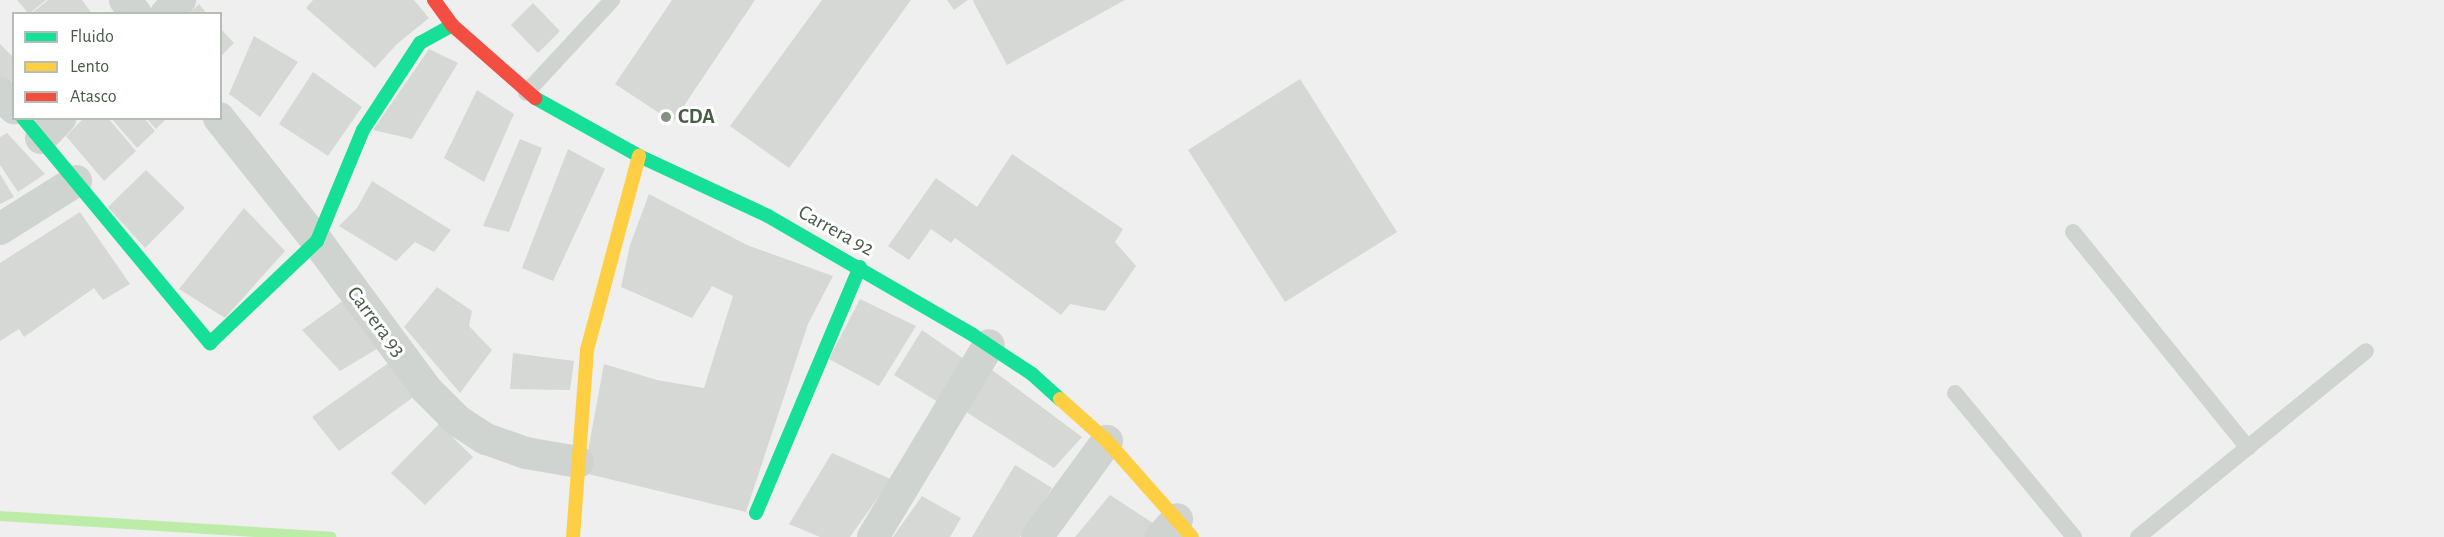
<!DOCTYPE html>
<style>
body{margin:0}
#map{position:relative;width:2444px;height:537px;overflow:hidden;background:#efefef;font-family:"Alegreya Sans",sans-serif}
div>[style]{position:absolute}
.stream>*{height:10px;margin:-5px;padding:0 5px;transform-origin:5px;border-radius:5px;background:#bceca8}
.building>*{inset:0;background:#d5d8d5}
.lane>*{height:16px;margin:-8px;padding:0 8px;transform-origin:8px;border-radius:8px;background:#d0d4d0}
.street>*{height:32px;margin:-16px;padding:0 16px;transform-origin:16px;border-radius:16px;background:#d0d4d0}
.fast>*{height:14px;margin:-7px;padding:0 7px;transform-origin:7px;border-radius:7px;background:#16e098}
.slow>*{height:14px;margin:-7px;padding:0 7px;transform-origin:7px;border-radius:7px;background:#ffcf43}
.jam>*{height:14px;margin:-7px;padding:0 7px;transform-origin:7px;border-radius:7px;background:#f24e42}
.dots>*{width:16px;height:16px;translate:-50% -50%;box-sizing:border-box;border:3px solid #fff;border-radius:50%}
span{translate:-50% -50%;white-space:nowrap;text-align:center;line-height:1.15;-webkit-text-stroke:6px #fff;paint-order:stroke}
.poi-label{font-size:21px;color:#475b46;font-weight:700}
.left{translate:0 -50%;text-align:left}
.street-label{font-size:21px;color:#475b46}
.legend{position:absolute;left:12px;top:12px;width:210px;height:108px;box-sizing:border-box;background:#fff;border:2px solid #b5bdb5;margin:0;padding:8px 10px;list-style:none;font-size:18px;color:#475b46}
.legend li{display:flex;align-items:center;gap:12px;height:30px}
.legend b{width:30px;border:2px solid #b5bdb5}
</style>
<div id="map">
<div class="stream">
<i style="left:0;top:516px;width:332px;rotate:3.6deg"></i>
</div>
<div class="building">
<i style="clip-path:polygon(17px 0,46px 0,29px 14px)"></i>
<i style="clip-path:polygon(48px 0,82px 0,92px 14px,31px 14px)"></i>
<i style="clip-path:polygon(313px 0,414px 0,429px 18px,397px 44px,375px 68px,306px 8px)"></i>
<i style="clip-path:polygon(672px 0,755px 0,673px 122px,615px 84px)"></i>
<i style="clip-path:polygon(822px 0,911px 0,789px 168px,730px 126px)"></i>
<i style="clip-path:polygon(947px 0,968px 0,954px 10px)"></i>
<i style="clip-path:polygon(1125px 0,1007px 65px,973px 1px,974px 0)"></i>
<i style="clip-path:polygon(533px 3px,560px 31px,538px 53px,511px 25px)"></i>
<i style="clip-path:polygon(199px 4px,207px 14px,189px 14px)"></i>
<i style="clip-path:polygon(220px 28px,234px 43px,220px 57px)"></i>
<i style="clip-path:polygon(254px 36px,298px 62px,260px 117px,229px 94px)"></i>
<i style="clip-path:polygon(0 44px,14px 58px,14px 79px,6px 85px,0 78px)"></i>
<i style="clip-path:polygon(429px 49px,458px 63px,412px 139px,373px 130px)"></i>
<i style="clip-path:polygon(313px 72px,362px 107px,328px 156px,279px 124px)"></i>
<i style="clip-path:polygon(1300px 79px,1397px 232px,1285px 302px,1188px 150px)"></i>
<i style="clip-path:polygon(477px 90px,514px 114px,484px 182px,444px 158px)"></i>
<i style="clip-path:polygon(84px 118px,108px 118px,136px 151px,104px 181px,66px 136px)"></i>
<i style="clip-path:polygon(111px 118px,144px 118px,155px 131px,137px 148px)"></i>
<i style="clip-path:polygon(146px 118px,167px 118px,156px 129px)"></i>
<i style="clip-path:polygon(7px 133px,45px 174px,18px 192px,0 165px,0 137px)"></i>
<i style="clip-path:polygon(520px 139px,542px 148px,509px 232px,483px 226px)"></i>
<i style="clip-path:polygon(568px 149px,605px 169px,553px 281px,522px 268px)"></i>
<i style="clip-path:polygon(1012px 154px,1123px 229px,1115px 242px,1136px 266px,1105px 311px,1070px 304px,1061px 315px,955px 238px,951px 243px,931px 229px,909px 260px,888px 246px,936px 178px,977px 207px)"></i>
<i style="clip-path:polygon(146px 170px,185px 208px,145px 248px,108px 207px)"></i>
<i style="clip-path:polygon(0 174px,14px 197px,0 204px)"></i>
<i style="clip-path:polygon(372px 181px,451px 230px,434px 252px,415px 242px,396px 261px,339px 226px,357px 208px)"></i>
<i style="clip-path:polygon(649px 194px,747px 245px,833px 276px,808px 324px,746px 512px,584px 473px,604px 364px,657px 380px,704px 388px,733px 296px,712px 286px,692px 318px,621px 287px,630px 245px)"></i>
<i style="clip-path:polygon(244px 208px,285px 251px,225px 318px,179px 289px)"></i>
<i style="clip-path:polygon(80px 212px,130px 284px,103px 300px,94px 288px,24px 337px,19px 329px,0 341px,0 263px)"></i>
<i style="clip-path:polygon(437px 287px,472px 311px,469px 326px,492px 350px,460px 393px,404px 327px)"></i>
<i style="clip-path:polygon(860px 299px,916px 326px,879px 386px,829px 359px)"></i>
<i style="clip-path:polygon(344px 300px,385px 344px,340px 371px,302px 330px)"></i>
<i style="clip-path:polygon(922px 330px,964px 359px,938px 402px,894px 375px)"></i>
<i style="clip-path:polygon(513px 353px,574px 361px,570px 390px,510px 389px)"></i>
<i style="clip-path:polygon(394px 359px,419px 393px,339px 451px,312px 417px)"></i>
<i style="clip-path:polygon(988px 367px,1082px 437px,1054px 468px,963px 410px)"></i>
<i style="clip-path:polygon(439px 424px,473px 457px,425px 505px,391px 473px)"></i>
<i style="clip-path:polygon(832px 453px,891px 479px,850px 537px,820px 537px,789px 524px)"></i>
<i style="clip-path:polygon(1015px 465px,1052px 488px,1020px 537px,972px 537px)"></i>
<i style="clip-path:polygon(1110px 495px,1156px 525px,1145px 537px,1075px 537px)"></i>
<i style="clip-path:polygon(922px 496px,961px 518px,950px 537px,893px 537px)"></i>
</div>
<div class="lane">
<i style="left:526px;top:93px;width:127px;rotate:-47.2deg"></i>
<i style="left:2073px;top:232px;width:278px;rotate:51deg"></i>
<i style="left:1955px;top:393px;width:187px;rotate:50.4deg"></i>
<i style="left:2138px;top:537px;width:294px;rotate:-39.2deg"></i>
</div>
<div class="street">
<i style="left:125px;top:0;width:18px;rotate:52deg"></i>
<i style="left:166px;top:14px;width:20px;rotate:-45deg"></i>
<i style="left:0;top:93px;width:21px;rotate:47deg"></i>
<i style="left:219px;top:118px;width:157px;rotate:51.5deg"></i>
<i style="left:317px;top:241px;width:184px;rotate:53.6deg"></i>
<i style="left:426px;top:389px;width:45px;rotate:45deg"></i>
<i style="left:458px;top:421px;width:33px;rotate:33deg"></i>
<i style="left:486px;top:439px;width:42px;rotate:19.3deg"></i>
<i style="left:526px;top:453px;width:53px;rotate:9.8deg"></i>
<i style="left:41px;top:138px;width:28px;rotate:-46deg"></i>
<i style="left:0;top:229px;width:90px;rotate:-32.3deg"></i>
<i style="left:873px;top:537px;width:224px;rotate:-58.9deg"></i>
<i style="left:1037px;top:537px;width:119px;rotate:-53.9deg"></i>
<i style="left:1161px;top:537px;width:24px;rotate:-48deg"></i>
</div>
<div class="fast">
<i style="left:535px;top:98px;width:119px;rotate:29.1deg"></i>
<i style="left:639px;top:156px;width:142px;rotate:24.9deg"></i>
<i style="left:768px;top:216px;width:237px;rotate:30.1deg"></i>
<i style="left:973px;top:335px;width:71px;rotate:33.5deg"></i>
<i style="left:1032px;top:374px;width:38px;rotate:42deg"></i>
<i style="left:23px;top:118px;width:293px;rotate:50.3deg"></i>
<i style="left:210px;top:343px;width:148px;rotate:-43.6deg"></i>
<i style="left:317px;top:241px;width:120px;rotate:-67.5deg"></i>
<i style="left:363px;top:130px;width:104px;rotate:-56.8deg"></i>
<i style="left:420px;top:43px;width:37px;rotate:-29deg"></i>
<i style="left:756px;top:513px;width:267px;rotate:-67.1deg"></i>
</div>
<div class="slow">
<i style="left:1060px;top:399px;width:63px;rotate:41.8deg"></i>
<i style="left:1107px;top:441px;width:128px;rotate:48.5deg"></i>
<i style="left:573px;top:537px;width:188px;rotate:-85.7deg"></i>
<i style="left:587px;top:350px;width:201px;rotate:-75deg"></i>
</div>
<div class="jam">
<i style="left:434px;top:0;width:31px;rotate:54deg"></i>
<i style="left:452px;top:25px;width:111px;rotate:41.3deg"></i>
</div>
<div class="dots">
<i style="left:666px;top:117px;background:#828f81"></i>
</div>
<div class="poi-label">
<span class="left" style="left:678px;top:117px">CDA</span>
</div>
<div class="street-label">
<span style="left:836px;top:231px;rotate:29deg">Carrera 92</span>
<span style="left:376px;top:322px;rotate:53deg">Carrera 93</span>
</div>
<ul class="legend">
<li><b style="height:8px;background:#16e098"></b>Fluido</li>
<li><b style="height:8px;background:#ffcf43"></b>Lento</li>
<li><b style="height:8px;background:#f24e42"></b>Atasco</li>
</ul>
</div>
